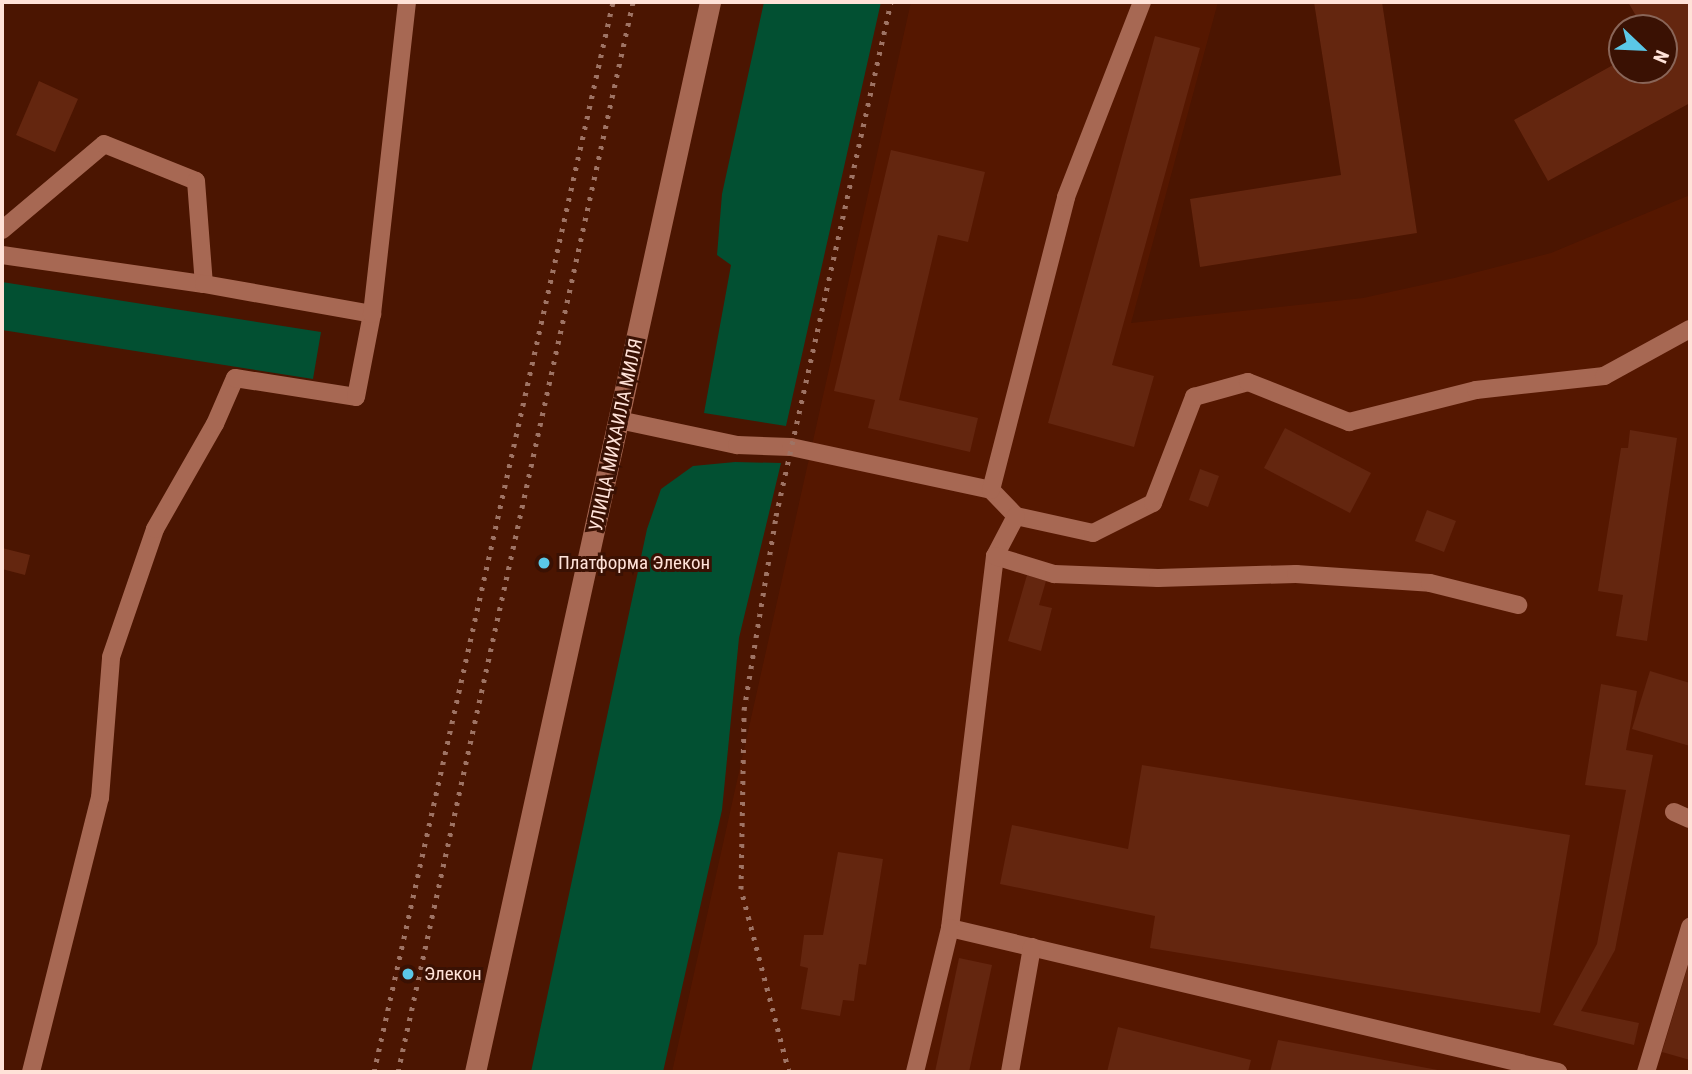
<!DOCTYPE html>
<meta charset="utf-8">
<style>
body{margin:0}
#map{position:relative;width:1692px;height:1074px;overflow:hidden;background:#4b1501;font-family:"Roboto Condensed",sans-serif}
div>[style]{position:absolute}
.built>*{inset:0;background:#551700}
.green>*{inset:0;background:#025032}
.building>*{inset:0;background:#64260f}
.lane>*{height:18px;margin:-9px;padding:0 9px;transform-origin:9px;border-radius:9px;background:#a76853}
.secondary>*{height:21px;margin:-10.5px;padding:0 10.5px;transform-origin:10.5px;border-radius:10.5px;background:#a76853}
.rail>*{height:5px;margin-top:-2.5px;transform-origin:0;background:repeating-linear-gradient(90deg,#9e7364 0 3.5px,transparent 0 10.5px)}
.dots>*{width:19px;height:19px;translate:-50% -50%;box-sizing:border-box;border:4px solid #3a1103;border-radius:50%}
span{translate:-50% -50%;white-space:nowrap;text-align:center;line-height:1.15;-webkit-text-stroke:6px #3a1103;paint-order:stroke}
.street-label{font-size:19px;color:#ffe2d8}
.poi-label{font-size:19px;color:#ffe2d8}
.left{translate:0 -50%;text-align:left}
.frame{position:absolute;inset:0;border:4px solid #ffe2d8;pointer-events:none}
.north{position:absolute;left:1608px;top:14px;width:70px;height:70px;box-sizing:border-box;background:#3a1103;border:2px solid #896558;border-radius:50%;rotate:113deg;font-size:19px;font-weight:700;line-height:28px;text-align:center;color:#ffe2d8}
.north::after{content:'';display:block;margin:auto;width:24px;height:32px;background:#5bc8e7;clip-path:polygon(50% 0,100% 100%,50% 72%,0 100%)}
</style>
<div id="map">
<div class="built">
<i style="clip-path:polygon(911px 2px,1218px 2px,1131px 323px,1363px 298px,1454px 278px,1551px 253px,1690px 195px,1690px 1072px,672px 1072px)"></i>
</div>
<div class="green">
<i style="clip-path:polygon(764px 2px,881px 2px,786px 426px,704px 413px,731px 265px,717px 255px,722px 194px)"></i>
<i style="clip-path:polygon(2px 282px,321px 332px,313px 379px,2px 330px)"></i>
<i style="clip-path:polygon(735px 462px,781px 463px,739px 638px,722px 810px,663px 1072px,531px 1072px,647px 529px,661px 489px,693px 466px)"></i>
</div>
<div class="building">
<i style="clip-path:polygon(1314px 2px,1382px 2px,1417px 233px,1200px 267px,1190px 199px,1341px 175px)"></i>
<i style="clip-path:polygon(1628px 2px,1690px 2px,1690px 103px,1548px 181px,1514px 120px,1622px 60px,1622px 70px,1664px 70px,1664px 28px,1643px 28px)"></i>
<i style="clip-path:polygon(1155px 36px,1200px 48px,1112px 365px,1154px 376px,1134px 447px,1048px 423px)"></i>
<i style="clip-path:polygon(39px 81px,78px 99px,55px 152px,16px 135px)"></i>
<i style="clip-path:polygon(891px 150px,985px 172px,968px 242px,938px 235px,899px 400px,978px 418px,970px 452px,868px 428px,875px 400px,834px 391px)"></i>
<i style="clip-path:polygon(1285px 428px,1371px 473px,1350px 513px,1264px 468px)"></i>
<i style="clip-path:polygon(1630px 430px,1677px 438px,1647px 641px,1616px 636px,1623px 595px,1598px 591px,1621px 448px,1628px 448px)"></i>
<i style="clip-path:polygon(1200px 469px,1219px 476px,1208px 507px,1189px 500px)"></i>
<i style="clip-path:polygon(1427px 510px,1456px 521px,1444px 552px,1415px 541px)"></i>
<i style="clip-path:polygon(2px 548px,30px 555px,25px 575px,2px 569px)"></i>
<i style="clip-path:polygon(1027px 575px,1046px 581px,1039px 605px,1052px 608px,1041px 651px,1008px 641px)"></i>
<i style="clip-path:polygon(1650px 671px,1690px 683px,1690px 746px,1632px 729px)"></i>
<i style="clip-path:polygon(1601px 684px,1637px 691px,1626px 750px,1653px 755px,1615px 950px,1581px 1011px,1639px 1023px,1634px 1045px,1553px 1025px,1597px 944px,1626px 790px,1585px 785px)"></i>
<i style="clip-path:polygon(1142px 765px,1570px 835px,1540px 1013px,1150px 948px,1155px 916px,1000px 884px,1012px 825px,1128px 849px)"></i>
<i style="clip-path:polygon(838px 852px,883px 859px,866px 965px,859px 964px,854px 1001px,843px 1000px,840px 1016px,801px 1009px,808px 968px,800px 966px,804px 935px,823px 935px)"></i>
<i style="clip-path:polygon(959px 958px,992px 965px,969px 1072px,935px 1072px)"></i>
<i style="clip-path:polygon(1690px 959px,1690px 1060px,1662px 1052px)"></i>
<i style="clip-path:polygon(1118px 1027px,1251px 1060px,1248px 1072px,1107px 1072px)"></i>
<i style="clip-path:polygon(1278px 1040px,1443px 1071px,1443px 1072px,1270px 1072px)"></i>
</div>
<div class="lane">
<i style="left:2px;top:230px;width:133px;rotate:-40.1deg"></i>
<i style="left:104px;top:144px;width:99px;rotate:21.9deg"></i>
<i style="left:196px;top:181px;width:103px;rotate:85.6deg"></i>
<i style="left:2px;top:255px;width:204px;rotate:8.2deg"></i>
<i style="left:204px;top:284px;width:171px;rotate:10.1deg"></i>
<i style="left:619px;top:420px;width:121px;rotate:12deg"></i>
<i style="left:737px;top:445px;width:54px;rotate:2.1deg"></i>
<i style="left:791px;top:447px;width:205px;rotate:12.1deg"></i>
<i style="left:991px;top:490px;width:36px;rotate:46deg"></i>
<i style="left:1016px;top:516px;width:79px;rotate:12.4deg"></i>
<i style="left:1093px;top:533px;width:67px;rotate:-26.6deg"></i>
<i style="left:1153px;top:503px;width:114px;rotate:-68.9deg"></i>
<i style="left:1194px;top:397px;width:56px;rotate:-15.5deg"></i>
<i style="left:1248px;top:382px;width:109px;rotate:21.6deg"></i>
<i style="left:1349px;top:422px;width:131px;rotate:-14.1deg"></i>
<i style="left:1476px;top:390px;width:129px;rotate:-6.2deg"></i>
<i style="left:1604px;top:376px;width:98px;rotate:-28.7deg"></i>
<i style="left:991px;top:490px;width:302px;rotate:-75.6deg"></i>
<i style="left:1066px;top:197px;width:209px;rotate:-68.7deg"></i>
<i style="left:1016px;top:516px;width:45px;rotate:117.7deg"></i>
<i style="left:995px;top:556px;width:375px;rotate:96.9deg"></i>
<i style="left:950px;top:928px;width:625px;rotate:13.32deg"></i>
<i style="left:995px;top:556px;width:62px;rotate:17deg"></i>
<i style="left:1054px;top:574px;width:104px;rotate:2.2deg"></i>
<i style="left:1158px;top:578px;width:138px;rotate:-1.7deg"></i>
<i style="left:1296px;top:574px;width:134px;rotate:3.8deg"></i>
<i style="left:1430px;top:583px;width:91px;rotate:14deg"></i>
<i style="left:1674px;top:812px;width:17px;rotate:24deg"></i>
<i style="left:31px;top:1072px;width:283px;rotate:-75.9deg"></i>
<i style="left:100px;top:798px;width:141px;rotate:-85.5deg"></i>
<i style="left:111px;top:657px;width:135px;rotate:-71deg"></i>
<i style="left:155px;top:529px;width:121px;rotate:-60.3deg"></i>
<i style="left:215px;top:424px;width:50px;rotate:-66.5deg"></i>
<i style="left:235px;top:378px;width:122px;rotate:8.9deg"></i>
<i style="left:356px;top:397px;width:85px;rotate:-79.1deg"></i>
<i style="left:372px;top:314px;width:314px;rotate:-83.6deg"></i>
<i style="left:915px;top:1072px;width:148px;rotate:-76.3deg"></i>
<i style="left:1010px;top:1072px;width:127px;rotate:-80deg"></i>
<i style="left:1646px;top:1072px;width:152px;rotate:-73.1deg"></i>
</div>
<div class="secondary">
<i style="left:475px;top:1072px;width:1096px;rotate:-77.61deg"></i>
</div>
<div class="rail">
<i style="left:374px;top:1072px;width:1096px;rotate:-77.41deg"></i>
<i style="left:398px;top:1072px;width:1096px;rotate:-77.61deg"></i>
<i style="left:789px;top:1072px;width:189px;rotate:-104.7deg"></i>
<i style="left:741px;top:889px;width:179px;rotate:-89deg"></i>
<i style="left:744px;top:710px;width:197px;rotate:-80.6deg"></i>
<i style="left:776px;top:516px;width:527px;rotate:-77.39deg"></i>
</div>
<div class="dots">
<i style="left:544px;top:563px;background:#5bc8e7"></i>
<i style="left:408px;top:974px;background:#5bc8e7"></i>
</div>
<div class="street-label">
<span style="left:616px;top:435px;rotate:-78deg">УЛИЦА МИХАИЛА МИЛЯ</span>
</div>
<div class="poi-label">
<span class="left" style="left:558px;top:563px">Платформа Элекон</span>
<span class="left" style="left:424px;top:974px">Элекон</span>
</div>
<div class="frame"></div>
<div class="north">N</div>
</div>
